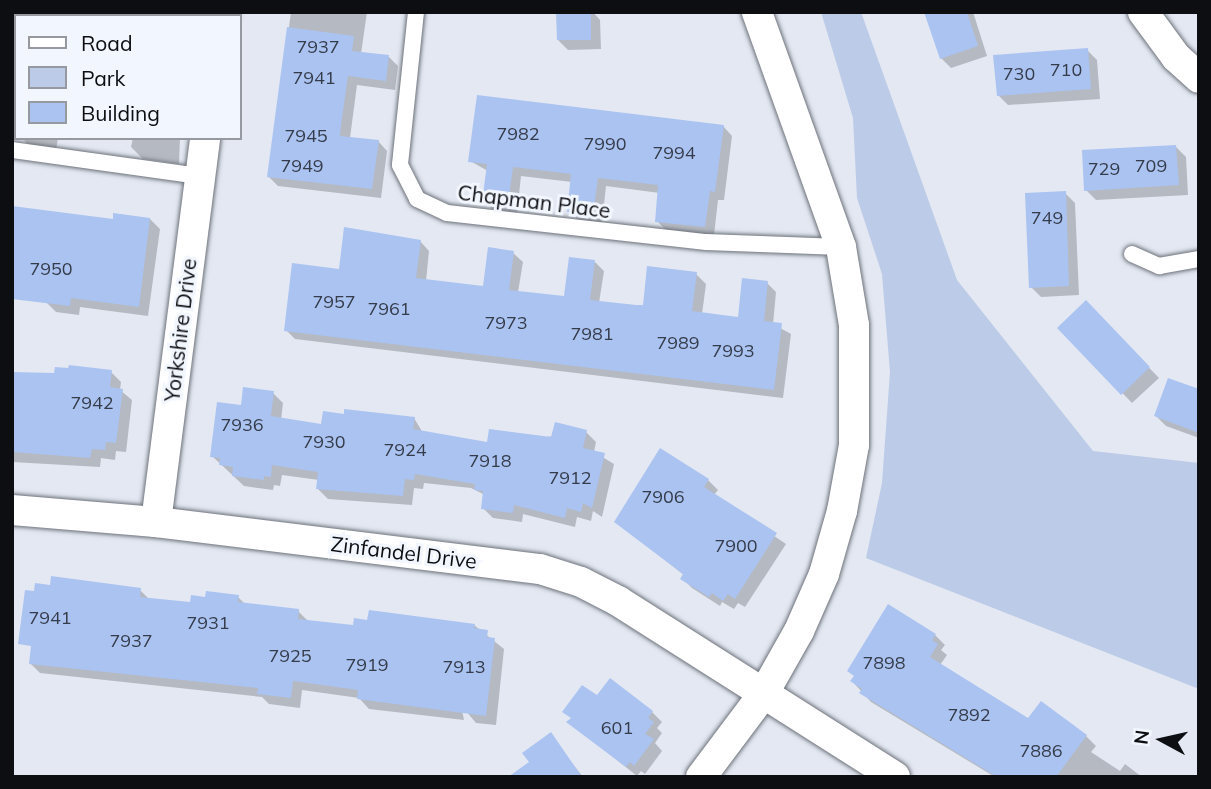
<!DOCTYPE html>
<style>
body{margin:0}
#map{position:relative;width:1211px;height:789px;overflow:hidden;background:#e3e8f2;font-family:Mulish,sans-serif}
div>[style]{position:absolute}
.green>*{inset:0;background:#bccbe7}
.shadow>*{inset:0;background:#0003}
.building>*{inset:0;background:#abc3f1}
.roads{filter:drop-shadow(0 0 2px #6d727a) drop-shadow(0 0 2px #6d727a)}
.lane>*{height:16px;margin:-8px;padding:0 8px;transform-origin:8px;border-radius:8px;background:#fff}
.street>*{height:30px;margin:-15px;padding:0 15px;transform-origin:15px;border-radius:15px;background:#fff}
span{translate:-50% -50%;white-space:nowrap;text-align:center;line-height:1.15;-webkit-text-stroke:6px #f2f6fe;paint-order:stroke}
.number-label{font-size:18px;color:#343b4a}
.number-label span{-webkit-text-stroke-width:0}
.street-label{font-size:21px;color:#0d0e12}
.frame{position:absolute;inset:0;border:14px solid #0d0e12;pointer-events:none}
.legend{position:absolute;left:14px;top:14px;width:228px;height:126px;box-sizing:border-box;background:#f2f6fe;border:2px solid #9699a0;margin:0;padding:9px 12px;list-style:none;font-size:21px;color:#0d0e12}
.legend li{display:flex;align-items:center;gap:14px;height:35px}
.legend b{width:35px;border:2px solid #9699a0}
.north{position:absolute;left:1127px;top:705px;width:70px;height:70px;-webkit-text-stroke:5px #f2f6fe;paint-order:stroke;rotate:278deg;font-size:19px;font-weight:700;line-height:28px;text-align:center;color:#0d0e12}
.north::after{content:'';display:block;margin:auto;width:24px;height:32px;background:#0d0e12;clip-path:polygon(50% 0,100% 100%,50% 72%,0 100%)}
</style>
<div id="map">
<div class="green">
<i style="clip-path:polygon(821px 12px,861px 12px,957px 280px,1093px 451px,1199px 463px,1199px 689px,866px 558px,882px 483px,890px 372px,882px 274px,857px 198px,853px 118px)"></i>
</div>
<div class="shadow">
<i style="clip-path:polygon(12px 12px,44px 12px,16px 16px,16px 117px)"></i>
<i style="clip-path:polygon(89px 12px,186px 12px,88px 16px)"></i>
<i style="clip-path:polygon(291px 12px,367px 12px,361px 54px,389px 57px,398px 66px,395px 90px,357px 85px,350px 138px,378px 141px,387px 151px,381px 198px,278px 186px,269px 177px)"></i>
<i style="clip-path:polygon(558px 12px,593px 12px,600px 20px,601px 49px,568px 50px,558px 40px)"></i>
<i style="clip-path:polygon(926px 12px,973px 12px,987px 56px,951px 68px,941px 58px)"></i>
<i style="clip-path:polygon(1087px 50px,1097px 60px,1100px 99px,1008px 105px,998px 95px)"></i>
<i style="clip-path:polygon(723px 126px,732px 136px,724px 200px,718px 200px,714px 235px,666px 230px,657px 221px,660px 193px,606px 186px,602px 223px,578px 220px,569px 211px,572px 182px,521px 176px,517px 213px,493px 210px,484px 201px,488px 171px,470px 161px)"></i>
<i style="clip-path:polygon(22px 138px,58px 138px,56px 150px,30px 146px)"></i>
<i style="clip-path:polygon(133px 138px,180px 138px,179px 164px,143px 159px,131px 147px)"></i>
<i style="clip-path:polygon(1176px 147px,1186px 157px,1188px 195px,1096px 200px,1086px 190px)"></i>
<i style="clip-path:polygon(1065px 193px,1075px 203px,1079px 295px,1041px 297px,1031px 287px)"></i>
<i style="clip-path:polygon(150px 219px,160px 229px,148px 316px,80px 307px,79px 315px,56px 312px,45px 301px,114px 221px)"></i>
<i style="clip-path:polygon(420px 241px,429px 251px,426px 281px,485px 288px,513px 253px,523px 262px,518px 292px,566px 298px,595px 262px,604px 271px,599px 303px,644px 306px,696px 274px,706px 284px,702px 314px,739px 319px,767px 283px,776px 292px,773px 324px,791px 334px,783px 398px,295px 339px,286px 330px,340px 271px)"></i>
<i style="clip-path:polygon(1086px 302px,1159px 378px,1132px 403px,1060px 328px)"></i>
<i style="clip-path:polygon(111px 372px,121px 382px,120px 390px,132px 400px,126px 452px,116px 451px,115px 460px,101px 458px,100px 467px,12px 462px,12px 374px)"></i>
<i style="clip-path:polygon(1199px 391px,1199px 438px,1166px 426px,1156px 416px)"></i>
<i style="clip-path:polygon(273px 393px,283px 403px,281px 420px,323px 425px,345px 416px,414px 418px,423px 433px,489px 444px,586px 432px,596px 442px,594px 452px,614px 464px,602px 517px,593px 511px,591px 521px,577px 517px,575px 527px,523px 514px,522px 522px,493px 518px,483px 508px,485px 495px,471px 488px,424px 483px,423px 489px,414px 488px,412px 505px,328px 499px,318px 489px,319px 480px,282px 475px,280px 486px,274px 485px,273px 490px,244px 486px,212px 456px,242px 407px)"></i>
<i style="clip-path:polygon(708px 480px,718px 490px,714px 495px,786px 544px,745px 607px,738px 603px,734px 609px,722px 602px,720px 606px,692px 588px,682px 578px,684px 575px,616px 522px)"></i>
<i style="clip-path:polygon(140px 590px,150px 600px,192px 604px,238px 597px,245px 604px,298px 611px,308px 621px,354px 627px,474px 625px,504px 649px,496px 725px,476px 723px,461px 705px,464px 720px,369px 709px,359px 698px,302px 690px,300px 708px,269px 704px,262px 697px,40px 673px,30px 663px)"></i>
<i style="clip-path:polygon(935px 635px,945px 645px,941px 650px,947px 655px,940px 665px,1028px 721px,1086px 736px,1096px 746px,1091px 752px,1120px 771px,1125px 764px,1142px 777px,995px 777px,871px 702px,852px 681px)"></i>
<i style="clip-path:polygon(597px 698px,652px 712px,662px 722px,657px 728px,662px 733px,655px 743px,662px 751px,645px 774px,641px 771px,637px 776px,569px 722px)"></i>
<i style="clip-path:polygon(550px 735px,583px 777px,511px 776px,531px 763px)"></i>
</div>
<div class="building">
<i style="clip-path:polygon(556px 12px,591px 12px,591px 40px,557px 40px)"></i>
<i style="clip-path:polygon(924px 12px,967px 12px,978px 46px,940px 59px)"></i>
<i style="clip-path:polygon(287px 27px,354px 36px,352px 51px,389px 55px,386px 81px,348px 76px,341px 125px,340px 136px,379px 140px,372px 189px,267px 177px)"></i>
<i style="clip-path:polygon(1088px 48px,1091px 89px,997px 96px,993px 55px)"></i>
<i style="clip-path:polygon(477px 95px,724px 125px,715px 192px,710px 191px,705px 227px,655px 222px,658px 185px,598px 178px,593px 215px,567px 212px,571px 174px,513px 167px,508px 204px,482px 202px,487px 164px,468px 162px)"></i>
<i style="clip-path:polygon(1176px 145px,1179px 185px,1084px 191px,1082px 150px)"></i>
<i style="clip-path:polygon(1066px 191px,1069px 286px,1029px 288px,1025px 193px)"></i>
<i style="clip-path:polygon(12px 206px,113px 219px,113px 213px,150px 218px,139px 307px,71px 298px,70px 306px,12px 299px)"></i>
<i style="clip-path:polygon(344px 227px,421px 240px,416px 278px,483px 286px,488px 247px,514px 251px,509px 290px,564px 296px,569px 257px,595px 260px,590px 300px,636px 305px,643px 305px,647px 266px,697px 272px,692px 311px,738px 317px,742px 278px,768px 281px,764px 321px,782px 323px,774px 390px,284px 331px,292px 263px,339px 269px)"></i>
<i style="clip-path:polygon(1086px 300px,1150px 367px,1121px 395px,1057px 328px)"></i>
<i style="clip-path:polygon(69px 365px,112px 370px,110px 387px,123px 389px,116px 443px,106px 442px,105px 450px,92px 449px,90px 458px,12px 452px,12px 372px,54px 373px,55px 367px,68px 368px)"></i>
<i style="clip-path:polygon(1168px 378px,1199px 389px,1199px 433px,1154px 416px)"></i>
<i style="clip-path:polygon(243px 387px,274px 391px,271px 416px,321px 424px,323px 411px,344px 414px,344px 409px,415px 417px,413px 429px,487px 442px,489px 429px,551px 437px,555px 422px,587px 430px,583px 448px,605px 453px,592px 508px,583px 503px,581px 512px,567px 508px,565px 518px,514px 505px,513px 513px,481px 509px,483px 491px,474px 490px,475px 484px,415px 474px,414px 480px,405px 479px,403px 496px,316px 489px,318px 472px,272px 465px,271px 477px,264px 476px,264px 480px,232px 476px,233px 467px,219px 465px,220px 458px,210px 457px,217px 402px,241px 405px)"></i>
<i style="clip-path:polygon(660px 448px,709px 479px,704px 487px,777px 533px,735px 599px,728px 594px,723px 601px,712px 593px,709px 597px,680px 579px,683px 574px,614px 522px)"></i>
<i style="clip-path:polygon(51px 576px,141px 588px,140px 597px,190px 602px,191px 595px,205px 597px,206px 591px,239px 595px,238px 602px,299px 609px,298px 619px,353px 625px,354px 618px,367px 620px,369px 610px,475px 624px,474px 628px,488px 630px,487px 637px,495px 638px,486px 716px,357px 699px,358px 690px,293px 681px,291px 698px,257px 694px,258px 688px,29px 664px,31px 646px,18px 644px,25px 590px,34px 591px,35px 583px,50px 585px)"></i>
<i style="clip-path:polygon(888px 604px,936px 634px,932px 640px,938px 644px,930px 657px,1028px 718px,1041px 701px,1087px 735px,1056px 777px,997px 777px,859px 693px,862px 689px,850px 681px,854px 676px,847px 671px)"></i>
<i style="clip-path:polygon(610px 678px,653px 711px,648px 718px,654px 722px,645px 734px,654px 739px,634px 766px,630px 762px,626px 767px,566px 722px,571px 718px,562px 712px,582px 685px,597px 695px)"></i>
<i style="clip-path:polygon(551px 732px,582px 777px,508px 777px,529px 762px,522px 753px)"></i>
</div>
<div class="roads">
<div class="lane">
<i style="left:416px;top:12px;width:154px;rotate:96deg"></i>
<i style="left:400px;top:165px;width:38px;rotate:63deg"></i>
<i style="left:417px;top:199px;width:33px;rotate:25deg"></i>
<i style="left:447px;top:213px;width:261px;rotate:6.4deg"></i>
<i style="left:706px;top:242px;width:135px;rotate:2.1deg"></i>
<i style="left:12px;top:150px;width:190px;rotate:7.9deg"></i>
<i style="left:1132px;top:254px;width:30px;rotate:24deg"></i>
<i style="left:1159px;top:266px;width:41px;rotate:-9.9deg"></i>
</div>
<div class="street">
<i style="left:1143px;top:12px;width:56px;rotate:53.7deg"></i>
<i style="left:1176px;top:57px;width:31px;rotate:42deg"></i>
<i style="left:222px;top:16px;width:4px;rotate:-76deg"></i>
<i style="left:12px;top:510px;width:144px;rotate:4.8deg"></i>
<i style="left:156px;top:522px;width:387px;rotate:7deg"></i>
<i style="left:540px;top:569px;width:43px;rotate:17.6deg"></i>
<i style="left:581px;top:582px;width:42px;rotate:27.2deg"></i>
<i style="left:618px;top:601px;width:328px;rotate:32.4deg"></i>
<i style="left:156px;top:522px;width:387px;rotate:-82.7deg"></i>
<i style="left:701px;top:777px;width:105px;rotate:-53.1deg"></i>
<i style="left:764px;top:693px;width:71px;rotate:-60.6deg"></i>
<i style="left:799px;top:631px;width:62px;rotate:-66.3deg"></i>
<i style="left:824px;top:574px;width:66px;rotate:-74.1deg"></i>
<i style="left:842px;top:511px;width:67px;rotate:-79.7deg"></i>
<i style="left:854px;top:445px;width:120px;rotate:-90deg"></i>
<i style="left:854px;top:325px;width:79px;rotate:-99.5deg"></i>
<i style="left:841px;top:247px;width:250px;rotate:-109.7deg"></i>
</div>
</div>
<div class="number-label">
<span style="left:318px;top:47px">7937</span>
<span style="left:1066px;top:70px">710</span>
<span style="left:1019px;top:74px">730</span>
<span style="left:314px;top:78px">7941</span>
<span style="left:518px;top:134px">7982</span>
<span style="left:306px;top:136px">7945</span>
<span style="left:605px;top:144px">7990</span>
<span style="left:674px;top:153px">7994</span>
<span style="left:302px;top:166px">7949</span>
<span style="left:1151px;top:166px">709</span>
<span style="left:1104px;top:169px">729</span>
<span style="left:1047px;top:218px">749</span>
<span style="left:51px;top:269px">7950</span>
<span style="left:334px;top:302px">7957</span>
<span style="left:389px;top:309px">7961</span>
<span style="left:506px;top:323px">7973</span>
<span style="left:592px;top:334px">7981</span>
<span style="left:678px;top:343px">7989</span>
<span style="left:733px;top:351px">7993</span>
<span style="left:92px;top:403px">7942</span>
<span style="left:242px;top:425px">7936</span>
<span style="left:324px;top:442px">7930</span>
<span style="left:405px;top:450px">7924</span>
<span style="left:490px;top:461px">7918</span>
<span style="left:570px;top:478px">7912</span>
<span style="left:663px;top:497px">7906</span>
<span style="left:736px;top:546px">7900</span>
<span style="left:50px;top:618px">7941</span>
<span style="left:208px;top:623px">7931</span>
<span style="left:131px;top:641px">7937</span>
<span style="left:290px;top:656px">7925</span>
<span style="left:884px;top:663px">7898</span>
<span style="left:367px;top:665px">7919</span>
<span style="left:464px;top:667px">7913</span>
<span style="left:969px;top:715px">7892</span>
<span style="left:617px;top:728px">601</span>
<span style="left:1041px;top:751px">7886</span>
</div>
<div class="street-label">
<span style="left:534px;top:201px;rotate:7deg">Chapman Place</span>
<span style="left:180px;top:330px;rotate:-83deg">Yorkshire Drive</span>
<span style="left:404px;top:552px;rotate:7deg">Zinfandel Drive</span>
</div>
<div class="frame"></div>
<ul class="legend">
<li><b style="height:9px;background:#fff"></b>Road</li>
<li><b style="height:19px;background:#bccbe7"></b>Park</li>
<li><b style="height:19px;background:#abc3f1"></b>Building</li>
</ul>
<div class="north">N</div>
</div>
